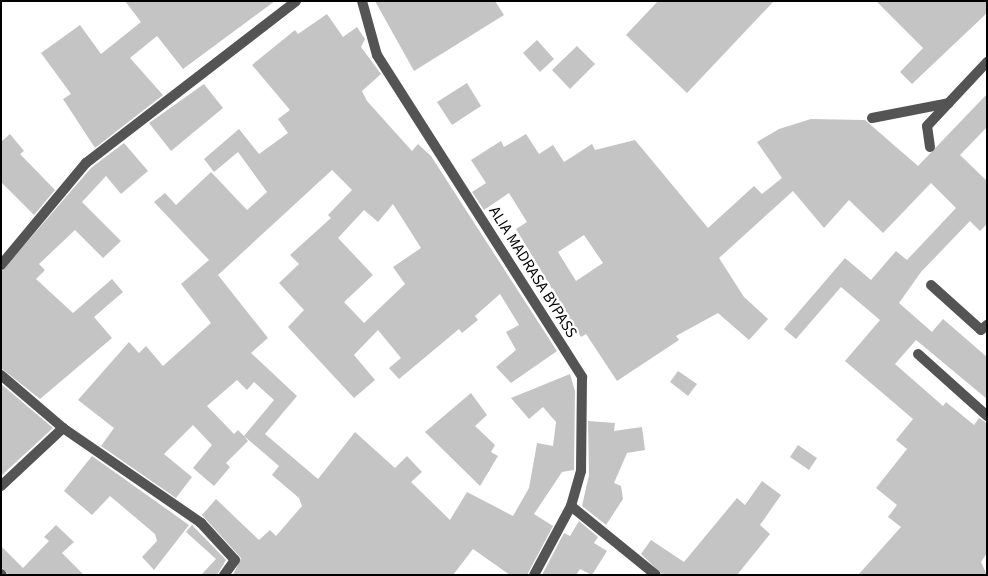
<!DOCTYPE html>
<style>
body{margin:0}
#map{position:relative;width:988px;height:576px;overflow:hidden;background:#fff;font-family:"Source Sans 3",sans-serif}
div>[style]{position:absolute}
.building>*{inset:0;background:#c4c4c4}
.service>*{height:10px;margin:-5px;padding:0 5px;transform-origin:5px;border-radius:5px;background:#545454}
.minor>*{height:10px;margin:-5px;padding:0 5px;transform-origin:5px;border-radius:5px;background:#545454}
.tertiary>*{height:10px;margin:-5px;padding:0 5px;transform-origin:5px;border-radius:5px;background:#545454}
span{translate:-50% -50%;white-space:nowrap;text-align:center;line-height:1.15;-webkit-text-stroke:4.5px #fff;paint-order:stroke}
.street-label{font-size:16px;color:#000}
.frame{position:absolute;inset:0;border:2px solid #000;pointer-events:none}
</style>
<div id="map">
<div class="building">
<i style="clip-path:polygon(125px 1px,275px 1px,183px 69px,157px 36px,130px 58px,163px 95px,95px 148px,63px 99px,71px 94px,41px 53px,80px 25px,101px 54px,141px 22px)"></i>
<i style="clip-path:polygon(375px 1px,495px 1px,504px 15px,414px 71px)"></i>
<i style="clip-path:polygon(658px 1px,774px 1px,687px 93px,626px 35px)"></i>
<i style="clip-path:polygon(876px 1px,987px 1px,987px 13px,912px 84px,900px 72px,923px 48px)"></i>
<i style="clip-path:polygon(evenodd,327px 14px,343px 37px,357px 27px,365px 39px,361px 47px,381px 74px,362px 91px,367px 101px,412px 151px,418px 144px,431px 156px,557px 351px,511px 383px,496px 367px,516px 350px,506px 332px,519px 325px,500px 294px,475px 316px,478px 320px,462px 333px,459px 329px,399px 379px,389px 368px,401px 358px,378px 330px,354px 355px,375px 380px,354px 398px,288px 327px,304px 310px,279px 283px,299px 264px,290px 255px,331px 218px,328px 215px,352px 190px,332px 170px,218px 275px,268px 338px,251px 353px,297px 396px,265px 434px,318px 479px,355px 432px,395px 468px,407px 456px,422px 472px,411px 482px,450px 520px,467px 492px,513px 516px,529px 488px,537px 443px,553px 446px,556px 422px,543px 407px,529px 419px,511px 398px,570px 374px,575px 391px,574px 470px,562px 472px,534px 514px,553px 526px,527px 575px,510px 575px,473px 549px,453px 575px,233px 575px,241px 558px,202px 515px,216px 499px,259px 540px,270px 530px,276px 536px,302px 506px,299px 498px,272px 475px,279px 466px,244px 436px,248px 441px,226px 463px,230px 467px,214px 486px,193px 468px,212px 445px,193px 425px,164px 454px,192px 477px,176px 498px,101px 446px,114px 428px,78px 400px,129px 342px,139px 353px,146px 346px,163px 366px,211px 323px,181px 284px,209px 260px,154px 202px,165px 193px,176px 205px,211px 172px,247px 210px,267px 192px,238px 152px,214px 172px,204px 159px,239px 129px,259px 154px,288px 133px,278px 119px,290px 110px,252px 65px,295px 30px,298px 34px,327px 14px,393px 204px,421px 248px,393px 267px,405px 284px,364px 323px,344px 302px,373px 275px,338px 238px,364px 210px,378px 222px,393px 204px,327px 14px,237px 380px,247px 390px,254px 382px,274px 400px,244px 436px,238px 430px,234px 434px,207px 406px,237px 380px)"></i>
<i style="clip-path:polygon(537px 40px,554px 59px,540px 72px,523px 53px)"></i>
<i style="clip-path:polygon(577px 46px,595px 64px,570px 89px,552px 70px)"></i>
<i style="clip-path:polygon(467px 83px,481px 106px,452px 125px,437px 102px)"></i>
<i style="clip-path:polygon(204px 84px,223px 108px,171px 151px,149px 123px)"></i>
<i style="clip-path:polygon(evenodd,987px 94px,987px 127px,960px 155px,987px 181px,987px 224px,980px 231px,970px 221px,921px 272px,899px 303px,932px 332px,943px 319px,987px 357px,987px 399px,916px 340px,895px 364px,943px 406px,946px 402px,974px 425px,979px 418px,987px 423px,987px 553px,981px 562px,987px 575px,858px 575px,901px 527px,888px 517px,897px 505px,876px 488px,907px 449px,896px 440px,913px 419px,845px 361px,880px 320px,841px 287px,796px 339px,784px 329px,845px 258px,871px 280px,896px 251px,907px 260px,956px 208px,931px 183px,883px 233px,849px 200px,824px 228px,793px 191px,719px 258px,744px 297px,768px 319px,749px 340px,718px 313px,676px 336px,679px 340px,617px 381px,586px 334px,581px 337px,516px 229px,527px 222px,509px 193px,484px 210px,472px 192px,486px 183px,471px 160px,501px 141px,504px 147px,526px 134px,539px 154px,553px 145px,564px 162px,592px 144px,595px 150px,635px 140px,708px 228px,754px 186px,762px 194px,782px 178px,757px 142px,779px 129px,811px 119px,865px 120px,918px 166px,987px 94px,584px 235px,603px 263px,576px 281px,558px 252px,584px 235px)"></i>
<i style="clip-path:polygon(10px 134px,24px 151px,20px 154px,55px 190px,34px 215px,1px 182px,1px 142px)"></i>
<i style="clip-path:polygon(124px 143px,148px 171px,121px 194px,106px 176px,82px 202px,121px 241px,103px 258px,75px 230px,39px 264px,45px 270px,36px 279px,73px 313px,112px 279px,123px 292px,94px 317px,112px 338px,40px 399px,1px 368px,1px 272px,91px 168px)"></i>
<i style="clip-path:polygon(678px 371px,697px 384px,688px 396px,670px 382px)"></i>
<i style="clip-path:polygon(1px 384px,53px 428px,1px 476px)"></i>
<i style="clip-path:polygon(471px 393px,487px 415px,475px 426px,495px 445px,491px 452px,498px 456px,480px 486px,425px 432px)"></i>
<i style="clip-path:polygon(588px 421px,615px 423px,614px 431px,642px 427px,645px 450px,627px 453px,614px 483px,621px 486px,623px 499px,606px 525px,582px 506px,589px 475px)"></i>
<i style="clip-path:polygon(798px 445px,817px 458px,809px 470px,790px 457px)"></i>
<i style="clip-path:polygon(92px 456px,189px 525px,154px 570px,142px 557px,157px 541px,155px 534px,110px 496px,92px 515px,64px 491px)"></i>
<i style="clip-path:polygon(762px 481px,781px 495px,760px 525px,770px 534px,737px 575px,663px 575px,641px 554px,651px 540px,684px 562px,737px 498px,745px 505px)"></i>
<i style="clip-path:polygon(579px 521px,598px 537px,594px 543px,607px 551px,592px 575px,580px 569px,576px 575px,542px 575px,564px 533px,570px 536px)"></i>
<i style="clip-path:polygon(56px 525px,74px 542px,62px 553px,84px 575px,9px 575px,1px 567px,1px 546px,23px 568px,49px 541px,44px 537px)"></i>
<i style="clip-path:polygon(192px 525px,226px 560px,217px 575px,201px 575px,216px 559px,186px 532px)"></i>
</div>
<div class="service">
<i style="left:872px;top:118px;width:78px;rotate:-11deg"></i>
<i style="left:930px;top:147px;width:21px;rotate:-98deg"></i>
<i style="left:927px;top:126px;width:88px;rotate:-46.8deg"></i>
<i style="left:931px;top:285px;width:67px;rotate:42deg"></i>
<i style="left:981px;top:330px;width:8px;rotate:-40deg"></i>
</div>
<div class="minor">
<i style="left:918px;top:354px;width:93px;rotate:41.9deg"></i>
<i style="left:1px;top:375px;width:82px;rotate:40.5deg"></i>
<i style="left:63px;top:428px;width:85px;rotate:136.9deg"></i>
<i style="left:63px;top:428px;width:168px;rotate:34.5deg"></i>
<i style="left:201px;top:523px;width:50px;rotate:47.4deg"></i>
<i style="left:235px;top:560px;width:19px;rotate:126deg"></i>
<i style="left:571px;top:506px;width:109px;rotate:39.1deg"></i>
<i style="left:1px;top:574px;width:1px;rotate:45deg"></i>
</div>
<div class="tertiary">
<i style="left:362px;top:1px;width:56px;rotate:74.5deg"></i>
<i style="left:377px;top:55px;width:382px;rotate:57.5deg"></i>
<i style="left:582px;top:377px;width:94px;rotate:90.6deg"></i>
<i style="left:581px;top:471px;width:36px;rotate:106deg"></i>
<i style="left:571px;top:506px;width:78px;rotate:118.2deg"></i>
<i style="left:1px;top:265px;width:133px;rotate:-50.2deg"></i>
<i style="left:86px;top:163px;width:265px;rotate:-37.6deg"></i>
</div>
<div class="street-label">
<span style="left:533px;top:272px;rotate:58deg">ALIA MADRASA BYPASS</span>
</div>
<div class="frame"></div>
</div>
